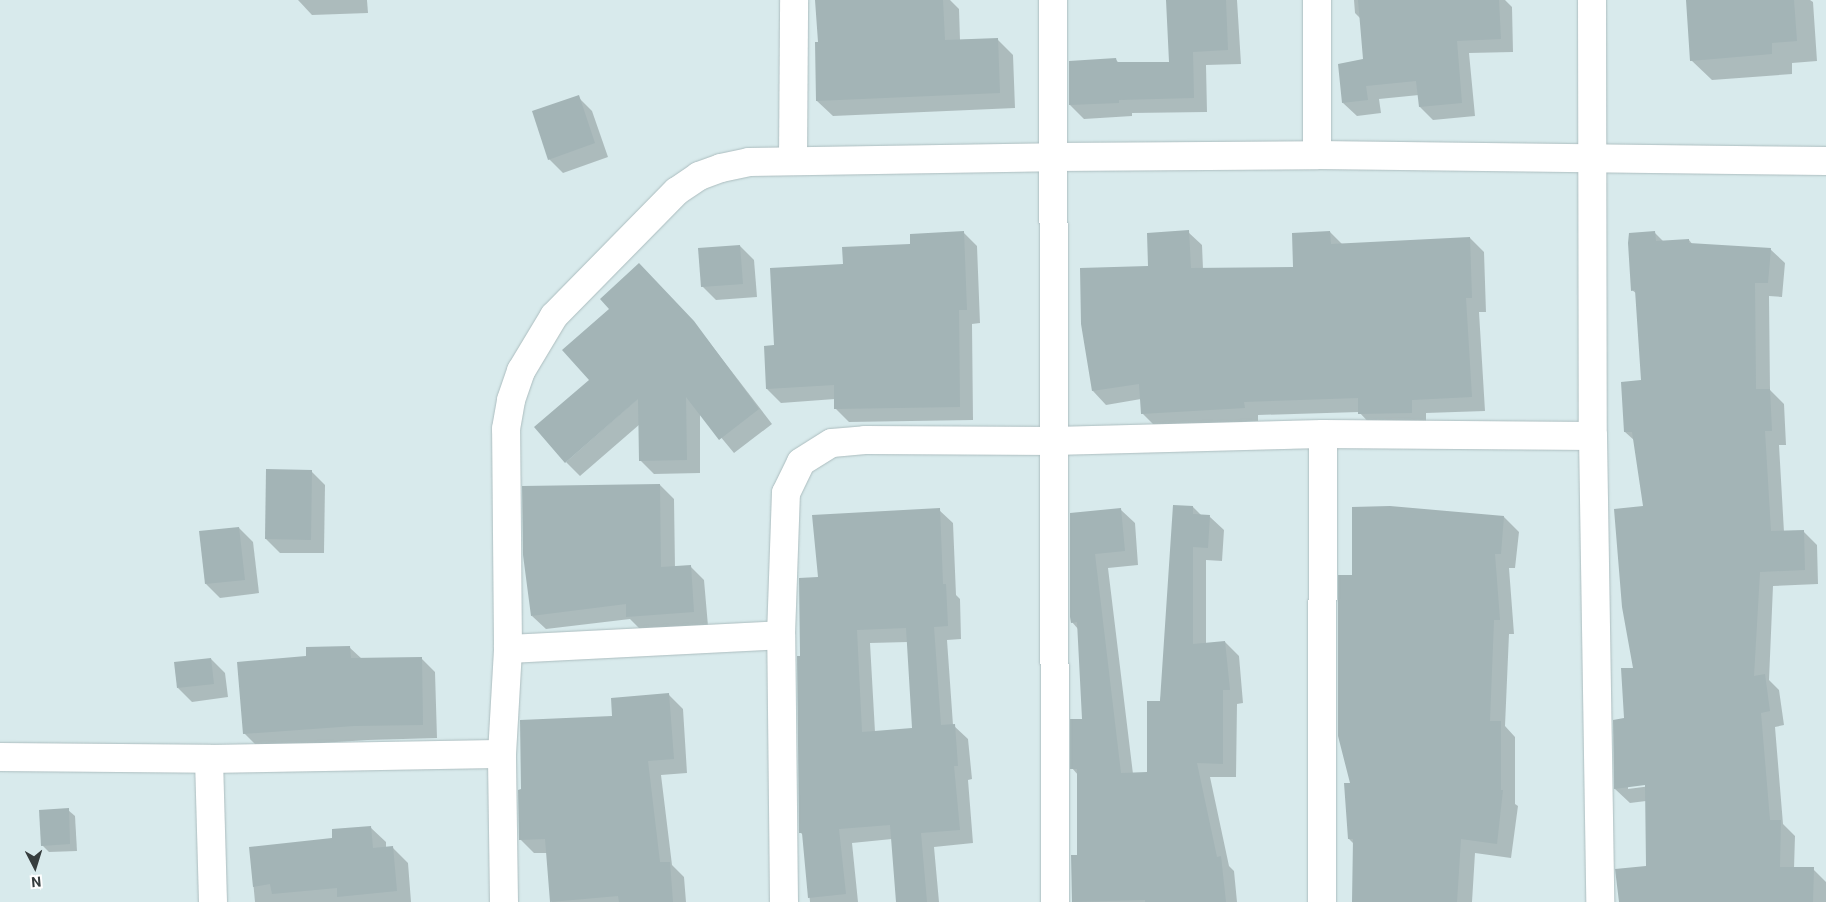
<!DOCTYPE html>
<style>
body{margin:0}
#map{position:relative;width:1826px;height:902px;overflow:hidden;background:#d8eaec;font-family:Roboto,sans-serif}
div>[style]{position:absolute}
.shadow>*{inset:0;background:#0003}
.building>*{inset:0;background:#a3b4b6}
.roads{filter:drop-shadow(0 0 1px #acbdbf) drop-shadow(0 0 1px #acbdbf)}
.minor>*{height:28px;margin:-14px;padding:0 14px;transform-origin:14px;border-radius:14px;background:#fff}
span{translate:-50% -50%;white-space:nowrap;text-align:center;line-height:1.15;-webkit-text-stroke:4px #fff;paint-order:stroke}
.north{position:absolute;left:10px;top:842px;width:50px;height:50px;-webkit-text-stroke:4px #fff;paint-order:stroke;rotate:175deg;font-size:14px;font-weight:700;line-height:20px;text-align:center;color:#363d3e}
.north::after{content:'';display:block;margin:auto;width:18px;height:22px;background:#363d3e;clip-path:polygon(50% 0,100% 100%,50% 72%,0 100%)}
</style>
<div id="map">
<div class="shadow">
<i style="clip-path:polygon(298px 0,367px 0,368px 13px,312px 15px)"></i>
<i style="clip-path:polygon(817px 0,950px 0,959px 9px,960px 40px,997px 39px,1013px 55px,1015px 108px,833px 116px,817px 101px,820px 43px)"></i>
<i style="clip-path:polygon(1168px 0,1237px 0,1241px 64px,1206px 65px,1207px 112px,1132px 113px,1132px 116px,1084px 119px,1070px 105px,1116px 60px,1119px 63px,1170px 63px)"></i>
<i style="clip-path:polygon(1354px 0,1505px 0,1512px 7px,1513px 52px,1469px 53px,1475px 116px,1433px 120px,1420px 107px,1419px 95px,1379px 99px,1381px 113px,1357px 116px,1343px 103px,1365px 60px,1361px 19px,1355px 13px)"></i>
<i style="clip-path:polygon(1687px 0,1810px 0,1813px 2px,1817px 61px,1792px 63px,1792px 74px,1712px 80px,1691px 60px)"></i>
<i style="clip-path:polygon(578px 97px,592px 111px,608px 157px,563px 173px,549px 159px)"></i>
<i style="clip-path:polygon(963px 232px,977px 246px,980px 323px,972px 324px,973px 420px,849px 422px,835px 408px,835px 399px,781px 403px,767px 389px,775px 347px,912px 245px)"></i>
<i style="clip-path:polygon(1188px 232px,1202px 245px,1203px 269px,1294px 268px,1330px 232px,1343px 245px,1470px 238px,1484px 252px,1486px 312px,1479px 312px,1485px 411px,1426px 413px,1426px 426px,1373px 427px,1359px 412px,1258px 415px,1258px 421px,1156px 427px,1142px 413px,1141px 399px,1106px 405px,1093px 391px,1149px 267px)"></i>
<i style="clip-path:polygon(evenodd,1654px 232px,1664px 242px,1689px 240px,1693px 245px,1770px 249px,1785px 263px,1782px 297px,1769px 296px,1770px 390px,1784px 404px,1786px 445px,1779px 445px,1784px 532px,1803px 531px,1817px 545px,1818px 584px,1773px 586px,1769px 680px,1779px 690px,1784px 725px,1775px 727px,1783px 824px,1795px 836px,1794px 869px,1813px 869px,1826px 882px,1826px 902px,1620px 902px,1648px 867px,1646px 801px,1630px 803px,1615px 789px,1635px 669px,1644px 508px,1635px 441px,1625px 432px,1642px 382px,1637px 294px,1632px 290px,1654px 232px,1651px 783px,1651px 786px,1628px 789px,1628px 786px,1651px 783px)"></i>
<i style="clip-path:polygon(740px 246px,754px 260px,757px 297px,716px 300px,702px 286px)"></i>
<i style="clip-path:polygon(706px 338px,772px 424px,734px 453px,700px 412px,700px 473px,654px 474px,640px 460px,640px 424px,580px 476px,566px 462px)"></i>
<i style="clip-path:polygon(311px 471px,325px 485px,324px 553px,280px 553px,266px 539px)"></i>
<i style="clip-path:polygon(660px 485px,674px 499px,675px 567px,690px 566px,704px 580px,708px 626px,642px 631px,630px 619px,546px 629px,532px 616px)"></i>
<i style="clip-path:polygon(1193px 507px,1202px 516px,1210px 517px,1224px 530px,1222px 561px,1206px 560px,1206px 644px,1225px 642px,1239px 656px,1243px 703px,1237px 704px,1236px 777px,1210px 777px,1229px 866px,1234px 871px,1237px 902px,1074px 902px,1073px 894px,1078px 856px,1078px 775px,1072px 768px,1084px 720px,1078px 629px,1072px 622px,1071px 514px,1121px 510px,1135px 523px,1138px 565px,1108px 568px,1133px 774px,1148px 773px)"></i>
<i style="clip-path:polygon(evenodd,939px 510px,953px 523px,956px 595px,960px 599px,961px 639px,947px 640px,953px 725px,968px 739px,972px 779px,968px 780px,973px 843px,934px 847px,939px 902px,898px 902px,892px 839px,852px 843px,858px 902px,810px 902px,804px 836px,800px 832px,802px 657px,819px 578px,939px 510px,908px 642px,913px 729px,875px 732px,870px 643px,908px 642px)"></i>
<i style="clip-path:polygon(1504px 517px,1519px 532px,1515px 568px,1509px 568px,1514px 634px,1509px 634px,1505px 726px,1515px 737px,1515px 804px,1518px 806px,1511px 858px,1475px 853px,1472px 902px,1353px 902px,1354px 844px,1349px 839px,1352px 784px,1353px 576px)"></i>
<i style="clip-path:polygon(239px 528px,253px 542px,259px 593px,220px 598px,206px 584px)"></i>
<i style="clip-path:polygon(349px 647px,362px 659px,421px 658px,435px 672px,437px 738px,368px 740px,258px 747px,244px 733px,307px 658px)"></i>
<i style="clip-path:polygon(211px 659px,225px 673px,228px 697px,192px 702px,178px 688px)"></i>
<i style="clip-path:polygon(669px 695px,683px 709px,687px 773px,661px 775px,672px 865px,684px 877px,686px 902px,552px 902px,547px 853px,534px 853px,520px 839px,613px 717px)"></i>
<i style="clip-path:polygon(68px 810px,75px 816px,77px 851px,49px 852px,42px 845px)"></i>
<i style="clip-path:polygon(370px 827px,386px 842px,386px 848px,393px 848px,408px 863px,411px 902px,255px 902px,250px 848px,334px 839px)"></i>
</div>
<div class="building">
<i style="clip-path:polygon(815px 0,943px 0,945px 40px,998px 38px,1000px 93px,816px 101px,815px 42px,818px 42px)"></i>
<i style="clip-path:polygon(1166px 0,1226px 0,1228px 50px,1193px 52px,1194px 98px,1119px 100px,1119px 103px,1069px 105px,1069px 61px,1116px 58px,1117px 62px,1169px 62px)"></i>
<i style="clip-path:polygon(1358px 0,1499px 0,1501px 39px,1457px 41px,1462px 103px,1419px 107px,1416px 81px,1366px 86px,1368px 100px,1342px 103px,1338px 64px,1363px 59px)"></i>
<i style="clip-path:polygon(1686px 0,1794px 0,1797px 41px,1772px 43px,1772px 54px,1690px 61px)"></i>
<i style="clip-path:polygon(579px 95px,595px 143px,548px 160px,532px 111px)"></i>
<i style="clip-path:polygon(1189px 230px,1191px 268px,1293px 267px,1292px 233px,1330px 231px,1331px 244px,1470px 237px,1472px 298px,1466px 298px,1472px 397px,1412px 400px,1412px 413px,1358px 414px,1358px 398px,1244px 402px,1245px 408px,1141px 414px,1139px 384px,1092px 391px,1081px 324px,1080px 268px,1148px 266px,1147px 233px)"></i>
<i style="clip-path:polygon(964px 231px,967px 310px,959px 310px,960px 407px,834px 409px,834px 385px,766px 389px,764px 346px,774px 345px,770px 268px,843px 264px,842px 247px,910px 244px,910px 234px)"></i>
<i style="clip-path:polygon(1655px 231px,1656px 241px,1689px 239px,1689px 243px,1771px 248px,1768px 283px,1755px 283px,1756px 389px,1770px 389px,1772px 431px,1765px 431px,1771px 531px,1804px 530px,1805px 570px,1760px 572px,1754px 676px,1765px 674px,1770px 711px,1761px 713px,1770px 820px,1781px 820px,1780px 867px,1814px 867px,1813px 902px,1619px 902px,1615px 869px,1646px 866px,1645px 785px,1614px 789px,1614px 786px,1613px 720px,1624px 718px,1621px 668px,1633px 668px,1622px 607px,1614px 509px,1643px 506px,1632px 432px,1624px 432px,1621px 382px,1641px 380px,1635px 290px,1631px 291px,1628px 243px,1629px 233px)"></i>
<i style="clip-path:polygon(740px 245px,743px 284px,701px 287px,698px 248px)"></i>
<i style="clip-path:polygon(639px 263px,694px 321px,759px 409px,719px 440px,686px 397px,687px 460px,639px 461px,638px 399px,565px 463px,534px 427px,589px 380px,562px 350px,609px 309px,600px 299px)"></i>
<i style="clip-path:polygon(266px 469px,312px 470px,311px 540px,265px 539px)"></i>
<i style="clip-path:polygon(660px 484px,661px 567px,691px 565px,694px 612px,626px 617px,626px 604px,531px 616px,523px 555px,522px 486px)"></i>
<i style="clip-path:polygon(1173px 505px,1193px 506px,1193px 514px,1210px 515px,1208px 548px,1193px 547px,1193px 644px,1225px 641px,1230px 690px,1223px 690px,1223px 764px,1197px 763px,1217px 857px,1221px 856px,1226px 902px,1145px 902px,1145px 900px,1072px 902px,1071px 855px,1077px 855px,1077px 769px,1070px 769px,1070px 719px,1082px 719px,1077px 622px,1071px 623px,1070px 617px,1070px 513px,1121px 508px,1125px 551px,1095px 554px,1121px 773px,1147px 772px,1147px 701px,1160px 701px)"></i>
<i style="clip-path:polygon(1390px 506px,1504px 516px,1501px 554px,1495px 554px,1500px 620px,1494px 620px,1490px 721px,1501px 721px,1501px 790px,1503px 790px,1497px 844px,1461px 839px,1457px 902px,1352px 902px,1353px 839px,1348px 839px,1344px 783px,1350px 783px,1338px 736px,1338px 575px,1352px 575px,1352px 507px)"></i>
<i style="clip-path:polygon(evenodd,940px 508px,943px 584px,946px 584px,948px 626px,934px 627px,941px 725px,955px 724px,958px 766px,954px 766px,960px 830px,921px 833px,927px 902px,896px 902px,890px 825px,839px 829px,846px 894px,808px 898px,802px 833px,799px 833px,797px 656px,800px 656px,799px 578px,818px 577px,812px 515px,940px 508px,906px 628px,912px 728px,862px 732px,857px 630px,906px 628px)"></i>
<i style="clip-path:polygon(239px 527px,245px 580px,205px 584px,199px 531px)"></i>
<i style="clip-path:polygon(350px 646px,351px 658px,422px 657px,423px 725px,354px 726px,243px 734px,237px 662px,306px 656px,306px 647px)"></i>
<i style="clip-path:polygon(211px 658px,214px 684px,177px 688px,174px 662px)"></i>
<i style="clip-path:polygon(669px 693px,674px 759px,648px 761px,660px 862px,670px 862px,673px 902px,619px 902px,618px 896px,550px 902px,545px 839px,519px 840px,518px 790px,521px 789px,520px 720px,612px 716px,611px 698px)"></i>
<i style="clip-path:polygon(69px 808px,70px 844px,41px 846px,39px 810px)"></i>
<i style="clip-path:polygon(371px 826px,373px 848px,393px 846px,397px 891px,337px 897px,337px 888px,272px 894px,270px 884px,253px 887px,249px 847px,332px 838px,332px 829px)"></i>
</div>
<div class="roads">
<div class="minor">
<i style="left:1053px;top:0;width:902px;rotate:89.87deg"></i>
<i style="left:1317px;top:0;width:155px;rotate:90deg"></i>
<i style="left:1592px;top:0;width:436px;rotate:89.9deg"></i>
<i style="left:1593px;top:436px;width:466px;rotate:89.1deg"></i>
<i style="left:793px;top:160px;width:160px;rotate:-89.6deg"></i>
<i style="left:508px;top:649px;width:273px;rotate:-2.9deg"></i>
<i style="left:0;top:757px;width:209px;rotate:0.5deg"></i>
<i style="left:209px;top:759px;width:293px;rotate:-1deg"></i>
<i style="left:209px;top:759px;width:143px;rotate:88.4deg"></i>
<i style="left:504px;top:902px;width:148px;rotate:-90.8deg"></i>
<i style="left:502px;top:754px;width:105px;rotate:-86.7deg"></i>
<i style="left:508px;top:649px;width:220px;rotate:-90.5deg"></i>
<i style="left:506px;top:429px;width:29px;rotate:-80deg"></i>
<i style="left:511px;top:400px;width:31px;rotate:-71deg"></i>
<i style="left:521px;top:371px;width:64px;rotate:-59deg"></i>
<i style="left:554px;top:316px;width:175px;rotate:-45.5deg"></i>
<i style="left:677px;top:191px;width:27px;rotate:-34deg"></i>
<i style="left:699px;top:176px;width:23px;rotate:-20deg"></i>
<i style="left:721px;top:168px;width:29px;rotate:-12deg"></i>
<i style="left:749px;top:162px;width:304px;rotate:-0.9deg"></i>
<i style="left:1053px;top:157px;width:264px;rotate:-0.4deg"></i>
<i style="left:1317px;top:155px;width:509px;rotate:0.68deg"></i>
<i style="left:784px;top:902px;width:267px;rotate:-90.6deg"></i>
<i style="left:781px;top:635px;width:142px;rotate:-88deg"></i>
<i style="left:786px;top:493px;width:34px;rotate:-64deg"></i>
<i style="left:801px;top:462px;width:36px;rotate:-32deg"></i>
<i style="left:832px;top:443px;width:33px;rotate:-5deg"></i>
<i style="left:865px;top:440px;width:189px;rotate:0.3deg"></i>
<i style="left:1054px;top:441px;width:269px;rotate:-1.5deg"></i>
<i style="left:1323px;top:434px;width:270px;rotate:0.4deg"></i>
<i style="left:1322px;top:902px;width:468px;rotate:-89.9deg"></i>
</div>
</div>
<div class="north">N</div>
</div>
